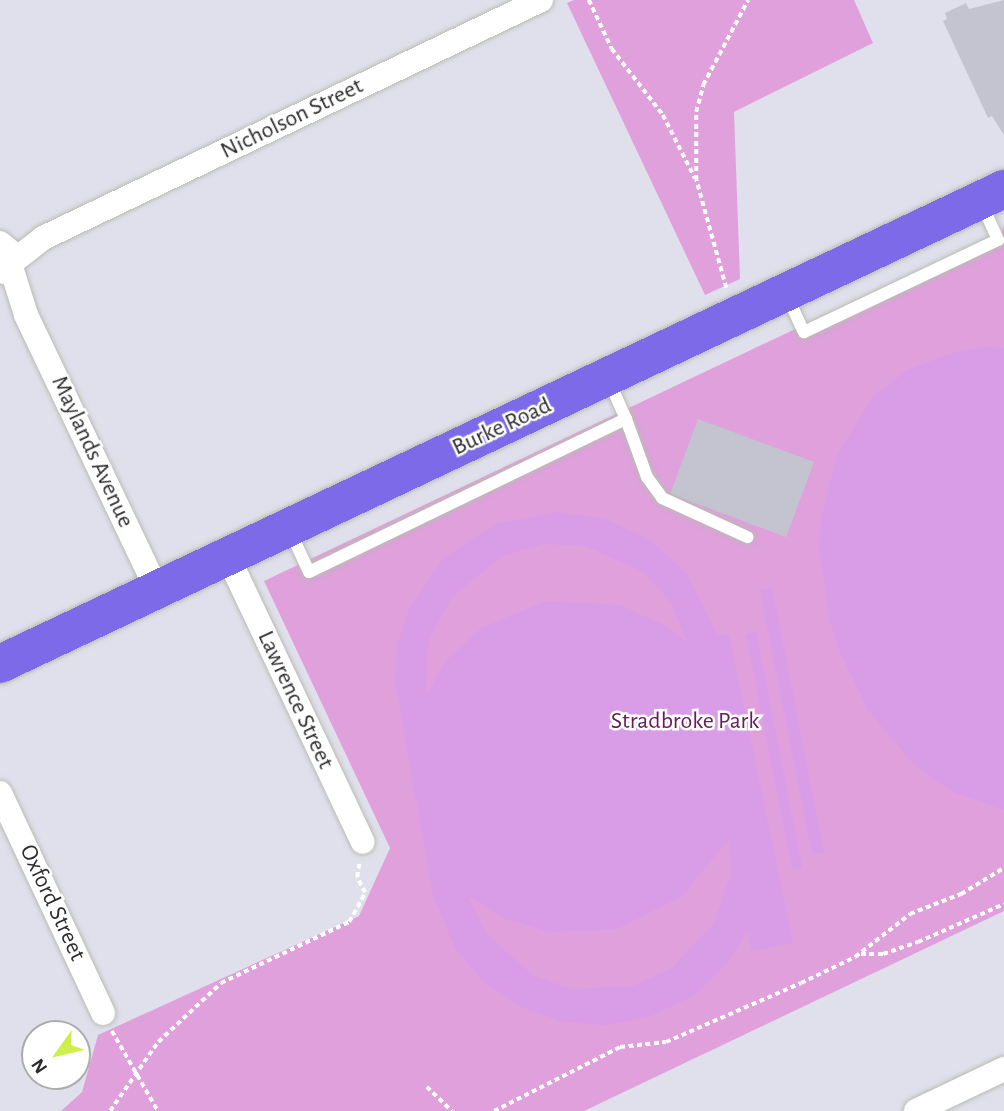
<!DOCTYPE html>
<style>
body{margin:0}
#map{position:relative;width:1004px;height:1111px;overflow:hidden;background:#e0e0ed;font-family:"Alegreya Sans",sans-serif}
div>[style]{position:absolute}
.green>*{inset:0;background:#dfa0dc}
.pitch>*{inset:0;background:#d89de6}
.building>*{inset:0;background:#c4c4d0}
.path>*{height:3.5px;margin-top:-1.75px;transform-origin:0;background:repeating-linear-gradient(90deg,#fff 0 5px,transparent 0 8.5px)}
.roads{filter:drop-shadow(0 0 2px #b9bcb0) drop-shadow(0 0 2px #b9bcb0)}
.service>*{height:12px;margin:-6px;padding:0 6px;transform-origin:6px;border-radius:6px;background:#fff}
.minor>*{height:24px;margin:-12px;padding:0 12px;transform-origin:12px;border-radius:12px;background:#fff}
.primary>*{height:38px;margin:-19px;padding:0 19px;transform-origin:19px;border-radius:19px;background:#7d6ae8}
span{translate:-50% -50%;white-space:nowrap;text-align:center;line-height:1.15;-webkit-text-stroke:5px #fff;paint-order:stroke}
.street-label{font-size:24px;color:#2c2c2c}
.park-label{font-size:24px;color:#662059}
.north{position:absolute;left:21px;top:1020px;width:70px;height:70px;box-sizing:border-box;background:#fff;border:2px solid #ababab;border-radius:50%;rotate:236deg;font-size:19px;font-weight:700;line-height:28px;text-align:center;color:#2c2c2c}
.north::after{content:'';display:block;margin:auto;width:24px;height:32px;background:#ceee4c;clip-path:polygon(50% 0,100% 100%,50% 72%,0 100%)}
</style>
<div id="map">
<div class="green">
<i style="clip-path:polygon(574px 0,854px 0,873px 43px,734px 112px,740px 279px,705px 295px,567px 3px)"></i>
<i style="clip-path:polygon(1004px 224px,1004px 911px,584px 1111px,61px 1111px,82px 1092px,98px 1035px,359px 916px,390px 848px,264px 581px,1002px 231px)"></i>
</div>
<div class="pitch">
<i style="clip-path:polygon(984px 347px,1004px 348px,1004px 810px,956px 793px,933px 779px,910px 760px,868px 710px,839px 650px,829px 618px,819px 548px,822px 514px,838px 453px,873px 397px,907px 370px,956px 352px)"></i>
<i style="clip-path:polygon(evenodd,557px 512px,606px 519px,650px 540px,687px 574px,718px 636px,729px 634px,793px 943px,752px 951px,747px 932px,727px 964px,693px 996px,651px 1016px,608px 1025px,563px 1022px,521px 1007px,484px 982px,455px 948px,433px 895px,395px 681px,398px 643px,410px 607px,444px 558px,496px 524px,557px 512px,543px 544px,586px 546px,645px 573px,672px 604px,687px 642px,664px 625px,620px 605px,547px 601px,481px 628px,446px 661px,427px 693px,426px 656px,431px 635px,452px 597px,502px 556px,543px 544px,557px 512px,729px 839px,731px 874px,714px 923px,672px 968px,633px 986px,571px 989px,532px 975px,486px 933px,468px 896px,506px 919px,550px 932px,617px 929px,682px 896px,729px 839px)"></i>
<i style="clip-path:polygon(772px 588px,824px 852px,812px 854px,760px 590px)"></i>
<i style="clip-path:polygon(756px 632px,802px 867px,792px 869px,746px 634px)"></i>
</div>
<div class="building">
<i style="clip-path:polygon(1004px 0,1004px 135px,992px 116px,988px 118px,943px 21px,947px 19px,945px 13px,966px 3px,969px 9px)"></i>
<i style="clip-path:polygon(698px 419px,814px 462px,786px 537px,670px 494px)"></i>
</div>
<div class="path">
<i style="left:589px;top:0;width:54px;rotate:64.9deg"></i>
<i style="left:612px;top:49px;width:83px;rotate:52.3deg"></i>
<i style="left:663px;top:115px;width:71px;rotate:63.1deg"></i>
<i style="left:726px;top:288px;width:112px;rotate:-105.5deg"></i>
<i style="left:696px;top:180px;width:68px;rotate:-90deg"></i>
<i style="left:696px;top:112px;width:28px;rotate:-75deg"></i>
<i style="left:703px;top:85px;width:96px;rotate:-62.1deg"></i>
<i style="left:861px;top:954px;width:22px"></i>
<i style="left:883px;top:954px;width:37px;rotate:-19deg"></i>
<i style="left:918px;top:942px;width:94px;rotate:-23.8deg"></i>
<i style="left:112px;top:1031px;width:92px;rotate:60.1deg"></i>
<i style="left:427px;top:1087px;width:35px;rotate:44deg"></i>
<i style="left:110px;top:1111px;width:84px;rotate:-55.2deg"></i>
<i style="left:158px;top:1042px;width:86px;rotate:-43.1deg"></i>
<i style="left:221px;top:983px;width:142px;rotate:-25.5deg"></i>
<i style="left:349px;top:922px;width:33px;rotate:-61deg"></i>
<i style="left:365px;top:893px;width:18px;rotate:-117deg"></i>
<i style="left:357px;top:877px;width:13px;rotate:-81deg"></i>
<i style="left:494px;top:1111px;width:141px;rotate:-26.9deg"></i>
<i style="left:620px;top:1047px;width:46px;rotate:-6.2deg"></i>
<i style="left:666px;top:1042px;width:147px;rotate:-23.6deg"></i>
<i style="left:801px;top:983px;width:60px;rotate:-25.7deg"></i>
<i style="left:855px;top:957px;width:70px;rotate:-38deg"></i>
<i style="left:910px;top:914px;width:55px;rotate:-21.4deg"></i>
<i style="left:961px;top:894px;width:50px;rotate:-31.2deg"></i>
</div>
<div class="roads">
<div class="service">
<i style="left:787px;top:296px;width:40px;rotate:65deg"></i>
<i style="left:804px;top:332px;width:215px;rotate:-25.4deg"></i>
<i style="left:998px;top:240px;width:39px;rotate:-114deg"></i>
<i style="left:626px;top:419px;width:62px;rotate:70.1deg"></i>
<i style="left:647px;top:477px;width:26px;rotate:54deg"></i>
<i style="left:662px;top:498px;width:94px;rotate:24.6deg"></i>
<i style="left:290px;top:531px;width:45px;rotate:65.1deg"></i>
<i style="left:309px;top:572px;width:352px;rotate:-25.8deg"></i>
<i style="left:626px;top:419px;width:42px;rotate:-114.1deg"></i>
</div>
<div class="minor">
<i style="left:0;top:243px;width:19px;rotate:39deg"></i>
<i style="left:15px;top:255px;width:20px;rotate:120deg"></i>
<i style="left:15px;top:260px;width:36px;rotate:-38deg"></i>
<i style="left:43px;top:238px;width:552px;rotate:-25.54deg"></i>
<i style="left:11px;top:267px;width:50px;rotate:72.6deg"></i>
<i style="left:26px;top:315px;width:305px;rotate:64.5deg"></i>
<i style="left:228px;top:557px;width:315px;rotate:64.7deg"></i>
<i style="left:0;top:793px;width:243px;rotate:64.9deg"></i>
<i style="left:916px;top:1111px;width:98px;rotate:-25.5deg"></i>
</div>
<div class="primary">
<i style="left:0;top:664px;width:1111px;rotate:-25.32deg"></i>
</div>
</div>
<div class="street-label">
<span style="left:292px;top:119px;rotate:-26deg">Nicholson Street</span>
<span style="left:502px;top:427px;rotate:-25deg">Burke Road</span>
<span style="left:92px;top:452px;rotate:65deg">Maylands Avenue</span>
<span style="left:295px;top:700px;rotate:65deg">Lawrence Street</span>
<span style="left:52px;top:903px;rotate:65deg">Oxford Street</span>
</div>
<div class="park-label">
<span style="left:685px;top:722px">Stradbroke Park</span>
</div>
<div class="north">N</div>
</div>
